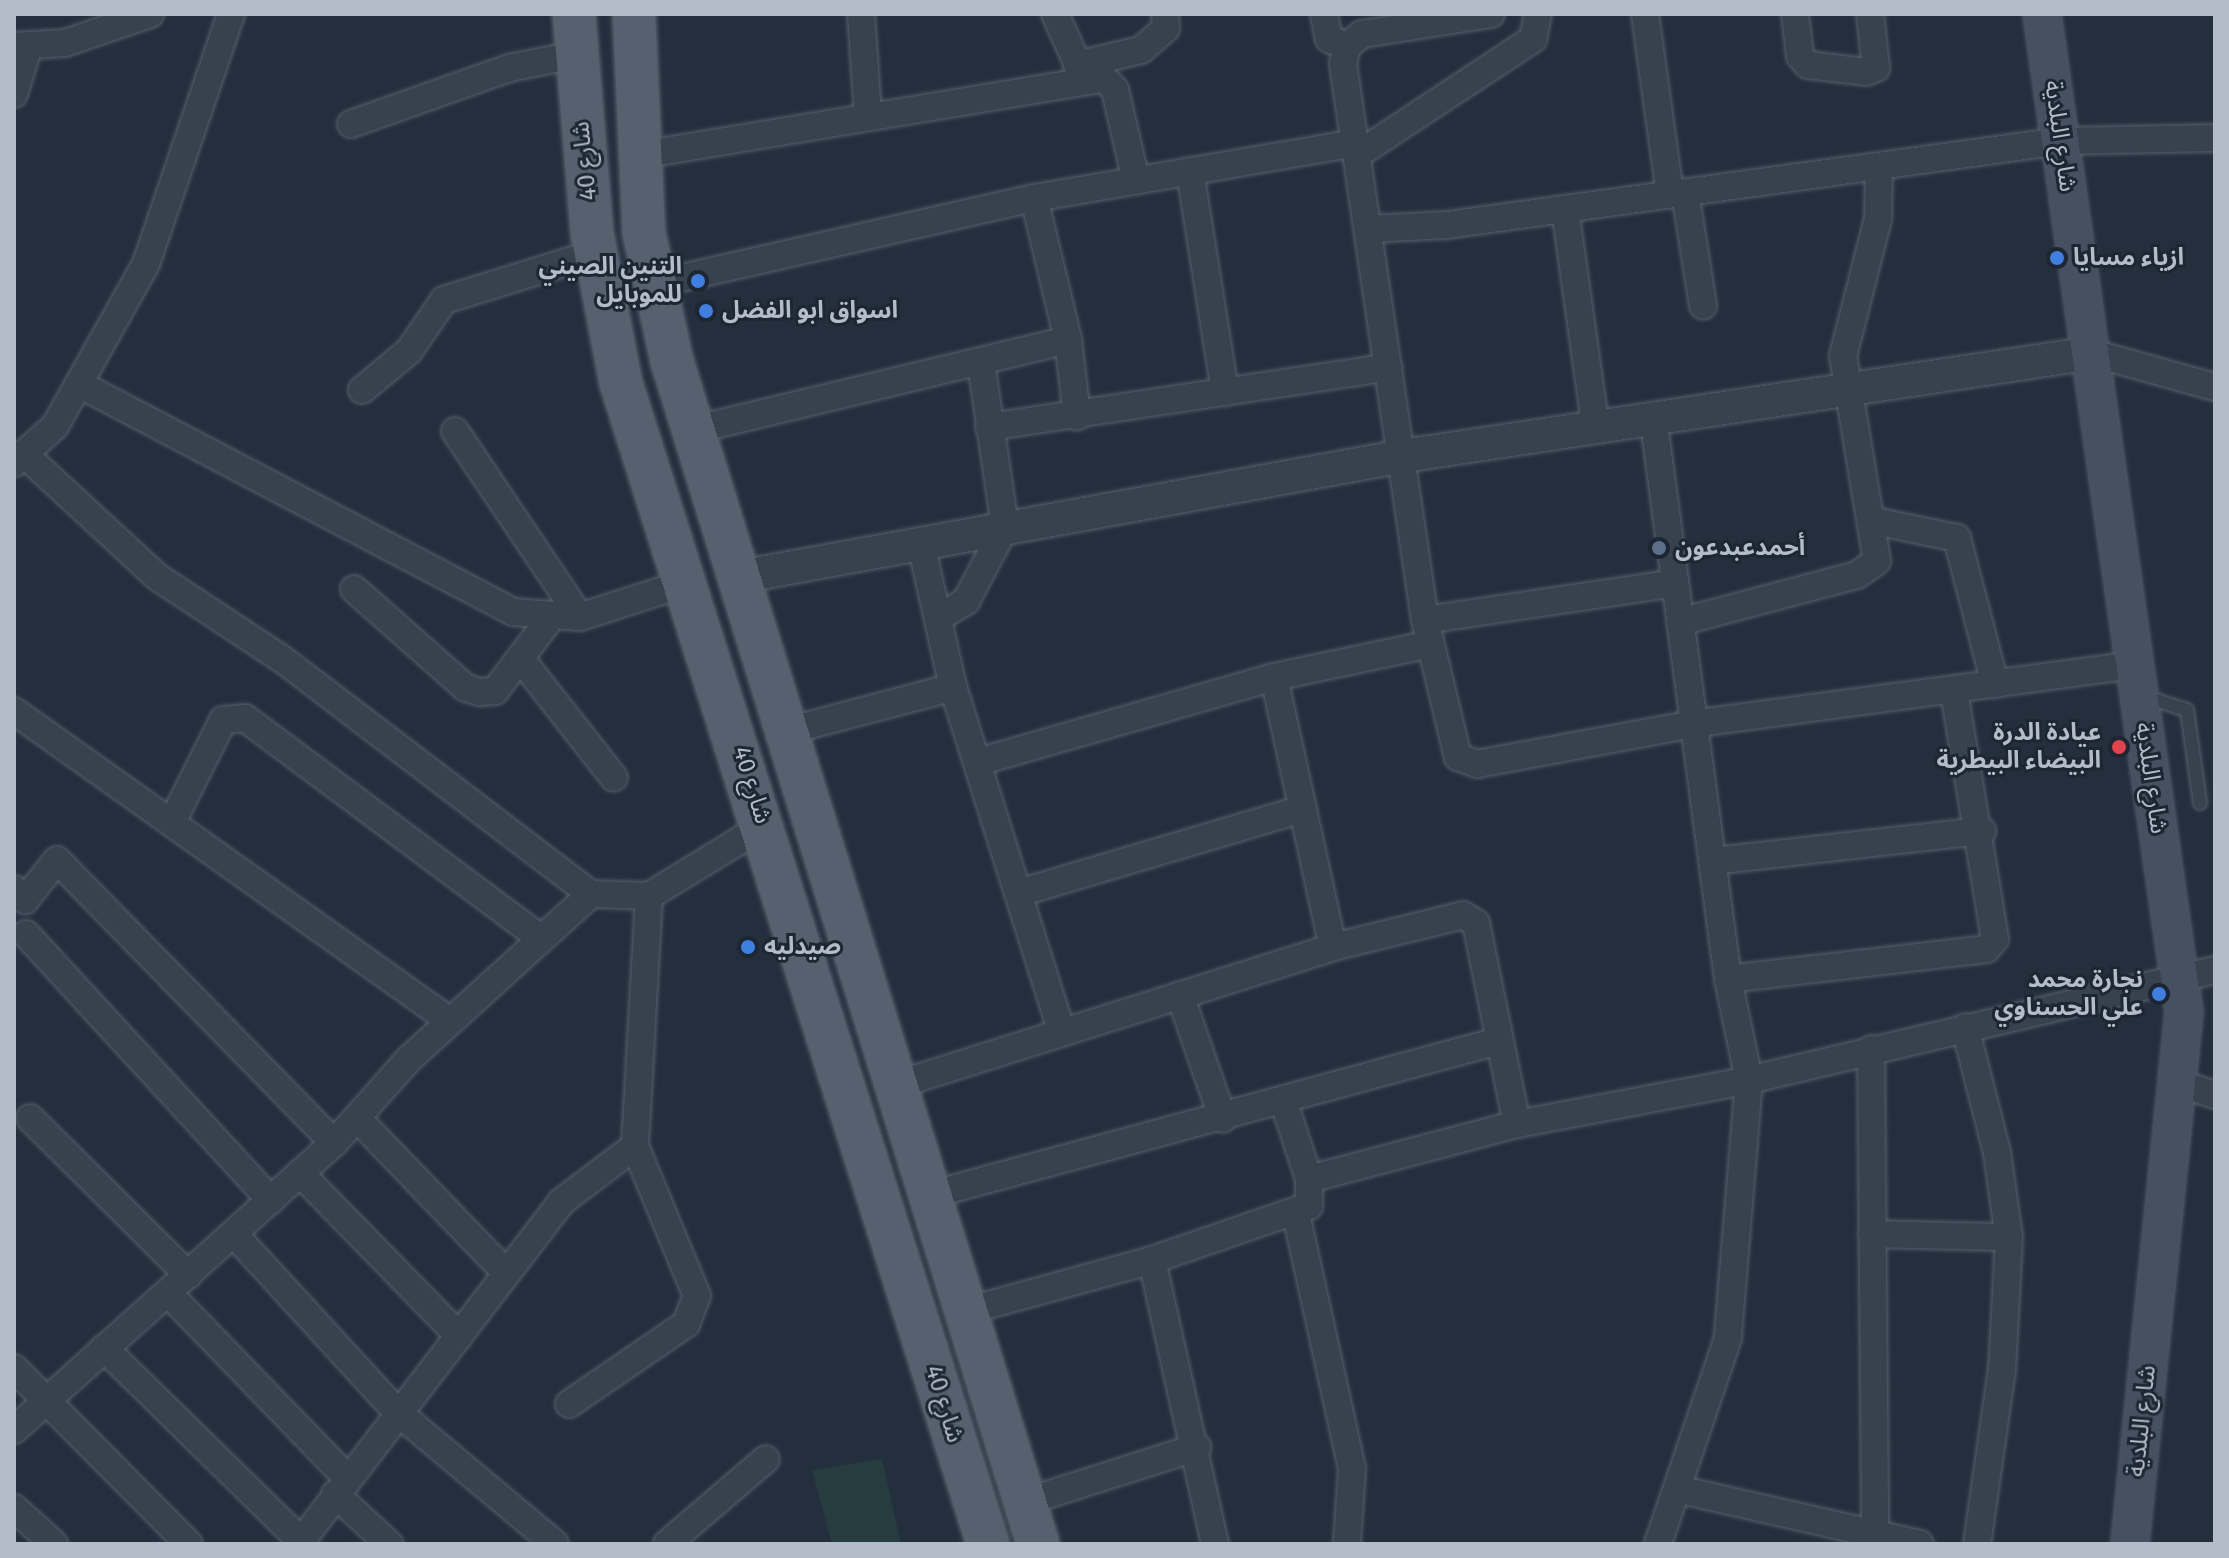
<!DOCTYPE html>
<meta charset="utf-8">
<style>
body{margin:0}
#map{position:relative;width:2229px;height:1558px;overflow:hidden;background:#242f3e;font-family:"Fira Sans","Noto Sans Arabic",sans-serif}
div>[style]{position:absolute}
.green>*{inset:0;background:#263c3f}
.roads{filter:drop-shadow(0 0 2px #565f6c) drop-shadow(0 0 2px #565f6c)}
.service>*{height:12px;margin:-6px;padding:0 6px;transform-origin:6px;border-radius:6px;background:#38414e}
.minor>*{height:26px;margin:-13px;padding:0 13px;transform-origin:13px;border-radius:13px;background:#38414e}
.tertiary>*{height:32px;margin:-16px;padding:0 16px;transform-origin:16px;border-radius:16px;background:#38414e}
.secondary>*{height:36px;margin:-18px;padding:0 18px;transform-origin:18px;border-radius:18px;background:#465061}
.primary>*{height:42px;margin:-21px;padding:0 21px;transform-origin:21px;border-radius:21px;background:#56606e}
.dots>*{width:22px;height:22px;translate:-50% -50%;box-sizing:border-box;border:4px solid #1d2633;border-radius:50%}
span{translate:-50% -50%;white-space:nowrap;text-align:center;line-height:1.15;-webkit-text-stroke:6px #1d2633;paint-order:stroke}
.street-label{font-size:24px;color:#b4bcc9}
.poi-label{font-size:24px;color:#b4bcc9;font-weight:700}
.left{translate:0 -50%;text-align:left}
.right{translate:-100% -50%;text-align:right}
.frame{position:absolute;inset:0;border:16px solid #b4bcc9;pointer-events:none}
</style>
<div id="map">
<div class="green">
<i style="clip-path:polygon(882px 1459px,901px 1544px,832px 1544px,812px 1470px)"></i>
</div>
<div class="roads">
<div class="service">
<i style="left:2143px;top:696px;width:46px;rotate:17.7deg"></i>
<i style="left:2187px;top:710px;width:94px;rotate:82deg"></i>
</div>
<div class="minor">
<i style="left:861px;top:14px;width:101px;rotate:86deg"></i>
<i style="left:1055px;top:14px;width:72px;rotate:65.6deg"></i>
<i style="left:1324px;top:14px;width:25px;rotate:79deg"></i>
<i style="left:1329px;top:39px;width:19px;rotate:21deg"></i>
<i style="left:1491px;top:14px;width:131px;rotate:171.2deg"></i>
<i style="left:1362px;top:34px;width:19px;rotate:141deg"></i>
<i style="left:1347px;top:46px;width:18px;rotate:103deg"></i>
<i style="left:1343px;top:64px;width:562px;rotate:81.61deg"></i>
<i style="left:1425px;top:620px;width:141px;rotate:76.5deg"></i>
<i style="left:1458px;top:757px;width:20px;rotate:20deg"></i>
<i style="left:1477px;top:764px;width:219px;rotate:-10.5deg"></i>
<i style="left:1692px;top:724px;width:447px;rotate:-7.6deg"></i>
<i style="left:1645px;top:14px;width:182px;rotate:82.1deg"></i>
<i style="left:1795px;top:14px;width:42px;rotate:83.2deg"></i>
<i style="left:1800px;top:56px;width:12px;rotate:48deg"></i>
<i style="left:1808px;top:65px;width:58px;rotate:6.9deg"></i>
<i style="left:1866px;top:72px;width:11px;rotate:-22deg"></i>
<i style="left:1876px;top:68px;width:54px;rotate:-96.3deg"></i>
<i style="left:14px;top:46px;width:51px;rotate:-3.4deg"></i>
<i style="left:65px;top:43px;width:90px;rotate:-18.8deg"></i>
<i style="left:1077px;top:65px;width:66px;rotate:-13.2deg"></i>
<i style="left:1141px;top:50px;width:33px;rotate:-41deg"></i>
<i style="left:1166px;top:28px;width:14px;rotate:-94deg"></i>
<i style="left:14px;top:94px;width:51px;rotate:-73deg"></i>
<i style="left:351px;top:124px;width:168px;rotate:-19.5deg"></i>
<i style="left:509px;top:68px;width:67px;rotate:-11.1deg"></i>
<i style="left:641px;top:155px;width:469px;rotate:-9.4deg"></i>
<i style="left:1104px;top:78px;width:16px;rotate:47deg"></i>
<i style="left:1115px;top:90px;width:92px;rotate:76.9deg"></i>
<i style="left:1357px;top:155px;width:211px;rotate:-33.4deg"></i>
<i style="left:1533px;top:39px;width:25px;rotate:-79deg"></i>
<i style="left:1190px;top:171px;width:224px;rotate:81deg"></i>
<i style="left:1685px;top:192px;width:115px;rotate:81deg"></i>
<i style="left:1034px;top:198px;width:146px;rotate:76.5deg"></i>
<i style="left:1068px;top:340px;width:77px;rotate:83.2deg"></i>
<i style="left:1565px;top:209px;width:222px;rotate:82deg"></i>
<i style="left:1368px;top:229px;width:79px;rotate:-2.9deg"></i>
<i style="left:1447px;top:225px;width:620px;rotate:-7.79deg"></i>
<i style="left:2061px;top:141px;width:154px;rotate:-1.1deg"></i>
<i style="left:655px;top:284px;width:389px;rotate:-12.8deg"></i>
<i style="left:1034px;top:198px;width:326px;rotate:-9.7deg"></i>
<i style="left:2092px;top:353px;width:128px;rotate:15.5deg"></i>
<i style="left:79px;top:384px;width:490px;rotate:27.7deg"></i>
<i style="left:513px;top:612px;width:67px;rotate:4.3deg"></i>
<i style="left:580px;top:617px;width:114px;rotate:-17.8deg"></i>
<i style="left:362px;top:390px;width:61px;rotate:-39.7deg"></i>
<i style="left:409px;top:351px;width:62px;rotate:-55.5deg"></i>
<i style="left:444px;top:300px;width:159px;rotate:-17.2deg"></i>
<i style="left:1654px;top:423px;width:561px;rotate:82.42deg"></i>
<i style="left:1728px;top:979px;width:103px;rotate:78.3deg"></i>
<i style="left:1749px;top:1080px;width:259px;rotate:94.7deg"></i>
<i style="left:1728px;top:1338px;width:218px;rotate:108.8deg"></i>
<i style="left:989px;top:427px;width:404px;rotate:-8.5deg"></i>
<i style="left:693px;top:430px;width:386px;rotate:-13.5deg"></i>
<i style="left:455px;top:431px;width:224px;rotate:56.1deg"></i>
<i style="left:24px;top:454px;width:180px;rotate:42.7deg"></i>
<i style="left:156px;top:576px;width:151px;rotate:33.4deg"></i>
<i style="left:282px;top:659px;width:388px;rotate:37.3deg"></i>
<i style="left:14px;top:463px;width:55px;rotate:-42.1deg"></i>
<i style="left:55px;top:426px;width:186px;rotate:-60.7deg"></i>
<i style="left:146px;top:264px;width:264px;rotate:-71.2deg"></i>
<i style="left:1870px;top:520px;width:89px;rotate:11.7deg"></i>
<i style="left:1957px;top:538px;width:151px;rotate:75.4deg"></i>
<i style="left:921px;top:544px;width:147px;rotate:77.4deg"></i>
<i style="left:953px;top:687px;width:362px;rotate:72.5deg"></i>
<i style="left:354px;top:589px;width:149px;rotate:41.5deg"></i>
<i style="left:466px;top:688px;width:15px;rotate:16deg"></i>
<i style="left:480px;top:692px;width:15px;rotate:-4deg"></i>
<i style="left:495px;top:691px;width:96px;rotate:-52.7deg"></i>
<i style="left:938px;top:618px;width:33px;rotate:-31deg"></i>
<i style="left:966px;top:601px;width:84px;rotate:-62.2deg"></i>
<i style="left:1005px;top:527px;width:166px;rotate:-98.3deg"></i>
<i style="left:1425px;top:620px;width:253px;rotate:-8.4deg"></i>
<i style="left:1680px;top:622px;width:183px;rotate:-14.9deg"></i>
<i style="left:1857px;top:575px;width:24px;rotate:-35deg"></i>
<i style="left:1877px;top:561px;width:208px;rotate:-99.4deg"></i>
<i style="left:1843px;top:356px;width:141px;rotate:-75.7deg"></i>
<i style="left:1878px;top:219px;width:53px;rotate:-88.9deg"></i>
<i style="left:520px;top:658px;width:152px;rotate:51.9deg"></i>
<i style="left:1274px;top:677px;width:276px;rotate:77.7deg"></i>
<i style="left:14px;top:711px;width:535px;rotate:35.41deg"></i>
<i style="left:787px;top:731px;width:172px;rotate:-14.8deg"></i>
<i style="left:978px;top:762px;width:308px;rotate:-16deg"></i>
<i style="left:1274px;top:677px;width:159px;rotate:-11.9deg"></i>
<i style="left:172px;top:822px;width:114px;rotate:-63.4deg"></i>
<i style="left:223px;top:720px;width:22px;rotate:-5deg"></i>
<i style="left:245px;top:718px;width:368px;rotate:36.7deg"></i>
<i style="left:1714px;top:861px;width:270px;rotate:-6.4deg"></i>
<i style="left:14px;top:889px;width:16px;rotate:45deg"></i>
<i style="left:25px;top:900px;width:51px;rotate:-51.3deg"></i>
<i style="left:57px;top:860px;width:396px;rotate:45.6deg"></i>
<i style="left:1022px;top:892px;width:293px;rotate:-16.5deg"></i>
<i style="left:26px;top:934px;width:362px;rotate:47.4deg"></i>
<i style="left:1728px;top:979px;width:260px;rotate:-6.6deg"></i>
<i style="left:1986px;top:949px;width:13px;rotate:-48deg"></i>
<i style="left:1995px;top:939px;width:251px;rotate:-99.4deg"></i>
<i style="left:1180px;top:995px;width:131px;rotate:70.9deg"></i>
<i style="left:1965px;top:1027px;width:130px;rotate:75.7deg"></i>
<i style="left:1997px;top:1153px;width:85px;rotate:81.9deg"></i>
<i style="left:2009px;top:1237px;width:132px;rotate:93deg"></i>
<i style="left:2002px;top:1369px;width:177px;rotate:98.1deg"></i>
<i style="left:1871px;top:1049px;width:485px;rotate:89.5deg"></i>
<i style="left:1875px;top:1534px;width:46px;rotate:12.5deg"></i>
<i style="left:2178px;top:1083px;width:39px;rotate:18deg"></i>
<i style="left:896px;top:1085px;width:458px;rotate:-17.5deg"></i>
<i style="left:1333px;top:947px;width:134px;rotate:-13.8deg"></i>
<i style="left:1463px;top:915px;width:15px;rotate:32deg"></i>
<i style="left:1476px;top:923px;width:205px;rotate:78.5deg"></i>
<i style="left:30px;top:1118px;width:223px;rotate:44.8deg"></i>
<i style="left:357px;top:1118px;width:215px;rotate:46.1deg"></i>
<i style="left:300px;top:1173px;width:228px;rotate:45.7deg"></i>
<i style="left:1309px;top:1179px;width:215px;rotate:-14.8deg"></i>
<i style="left:1517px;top:1124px;width:236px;rotate:-10.7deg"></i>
<i style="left:1749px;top:1080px;width:479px;rotate:-13.3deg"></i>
<i style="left:930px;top:1195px;width:589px;rotate:-15.17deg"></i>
<i style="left:1296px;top:1214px;width:260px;rotate:77.6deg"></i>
<i style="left:1352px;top:1468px;width:76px;rotate:93.8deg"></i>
<i style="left:234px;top:1234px;width:240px;rotate:47.5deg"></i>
<i style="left:396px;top:1411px;width:207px;rotate:39.9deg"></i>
<i style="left:1872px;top:1234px;width:137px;rotate:1.3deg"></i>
<i style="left:1152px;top:1260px;width:291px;rotate:77.5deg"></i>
<i style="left:168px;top:1293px;width:256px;rotate:45.9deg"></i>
<i style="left:966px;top:1311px;width:193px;rotate:-15.3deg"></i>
<i style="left:1152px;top:1260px;width:166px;rotate:-19deg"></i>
<i style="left:1309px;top:1206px;width:27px;rotate:-90deg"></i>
<i style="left:1309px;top:1179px;width:80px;rotate:-108.2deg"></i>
<i style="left:104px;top:1348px;width:276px;rotate:44.4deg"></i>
<i style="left:14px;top:1368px;width:248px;rotate:45.2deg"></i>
<i style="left:569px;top:1404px;width:142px;rotate:-34.4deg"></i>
<i style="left:686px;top:1324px;width:30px;rotate:-69deg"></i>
<i style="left:697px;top:1296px;width:162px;rotate:-112.5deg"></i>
<i style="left:14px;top:1430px;width:430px;rotate:-41.9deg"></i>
<i style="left:334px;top:1143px;width:113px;rotate:-48.2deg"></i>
<i style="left:409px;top:1059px;width:246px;rotate:-42.2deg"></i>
<i style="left:591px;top:894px;width:58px;rotate:2deg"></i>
<i style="left:649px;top:896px;width:136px;rotate:-31.5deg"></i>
<i style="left:1677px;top:1489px;width:203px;rotate:12.8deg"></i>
<i style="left:335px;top:1494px;width:74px;rotate:42.8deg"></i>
<i style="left:1025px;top:1502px;width:181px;rotate:-17.7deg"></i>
<i style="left:14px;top:1508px;width:54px;rotate:42deg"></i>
<i style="left:299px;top:1544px;width:431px;rotate:-52.5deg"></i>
<i style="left:561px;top:1202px;width:93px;rotate:-37.1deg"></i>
<i style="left:635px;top:1146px;width:250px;rotate:-86.8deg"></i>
<i style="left:667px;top:1544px;width:130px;rotate:-40.6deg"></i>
</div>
<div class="tertiary">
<i style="left:739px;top:577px;width:675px;rotate:-10.33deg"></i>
<i style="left:1403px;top:456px;width:697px;rotate:-8.5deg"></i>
</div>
<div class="secondary">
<i style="left:2042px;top:14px;width:1008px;rotate:81.9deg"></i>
<i style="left:2184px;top:1012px;width:535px;rotate:95.8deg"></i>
</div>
<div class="primary">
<i style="left:574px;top:14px;width:220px;rotate:85.3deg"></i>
<i style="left:592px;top:233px;width:153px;rotate:79.1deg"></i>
<i style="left:621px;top:383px;width:1218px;rotate:72.46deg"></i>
<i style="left:634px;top:14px;width:219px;rotate:87.4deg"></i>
<i style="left:644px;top:233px;width:131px;rotate:77.7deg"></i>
<i style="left:672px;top:361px;width:1238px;rotate:72.81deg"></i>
</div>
</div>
<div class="dots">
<i style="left:2057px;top:258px;background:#3f7fe0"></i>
<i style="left:698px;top:281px;background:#3f7fe0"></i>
<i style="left:706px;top:311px;background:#3f7fe0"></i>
<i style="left:1659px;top:548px;background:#5c6f8a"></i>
<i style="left:2119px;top:747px;background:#e0444e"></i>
<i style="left:748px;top:947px;background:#3f7fe0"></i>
<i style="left:2159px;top:994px;background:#3f7fe0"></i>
</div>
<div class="street-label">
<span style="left:2060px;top:136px;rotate:82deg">شارع البلدية</span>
<span style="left:585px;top:161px;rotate:-96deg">شارع 40</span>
<span style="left:2151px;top:778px;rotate:82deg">شارع البلدية</span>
<span style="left:752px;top:785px;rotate:73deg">شارع 40</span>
<span style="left:944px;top:1404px;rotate:73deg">شارع 40</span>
<span style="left:2142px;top:1421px;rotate:-84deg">شارع البلدية</span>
</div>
<div class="poi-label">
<span class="left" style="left:2073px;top:258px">ازياء مسايا</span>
<span class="right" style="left:682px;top:281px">التنين الصيني<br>للموبايل</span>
<span class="left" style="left:722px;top:311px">اسواق ابو الفضل</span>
<span class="left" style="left:1675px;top:548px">أحمدعبدعون</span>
<span class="right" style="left:2101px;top:747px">عيادة الدرة<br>البيضاء البيطرية</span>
<span class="left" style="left:764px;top:947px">صيدليه</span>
<span class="right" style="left:2143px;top:994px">نجارة محمد<br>علي الحسناوي</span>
</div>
<div class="frame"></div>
</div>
